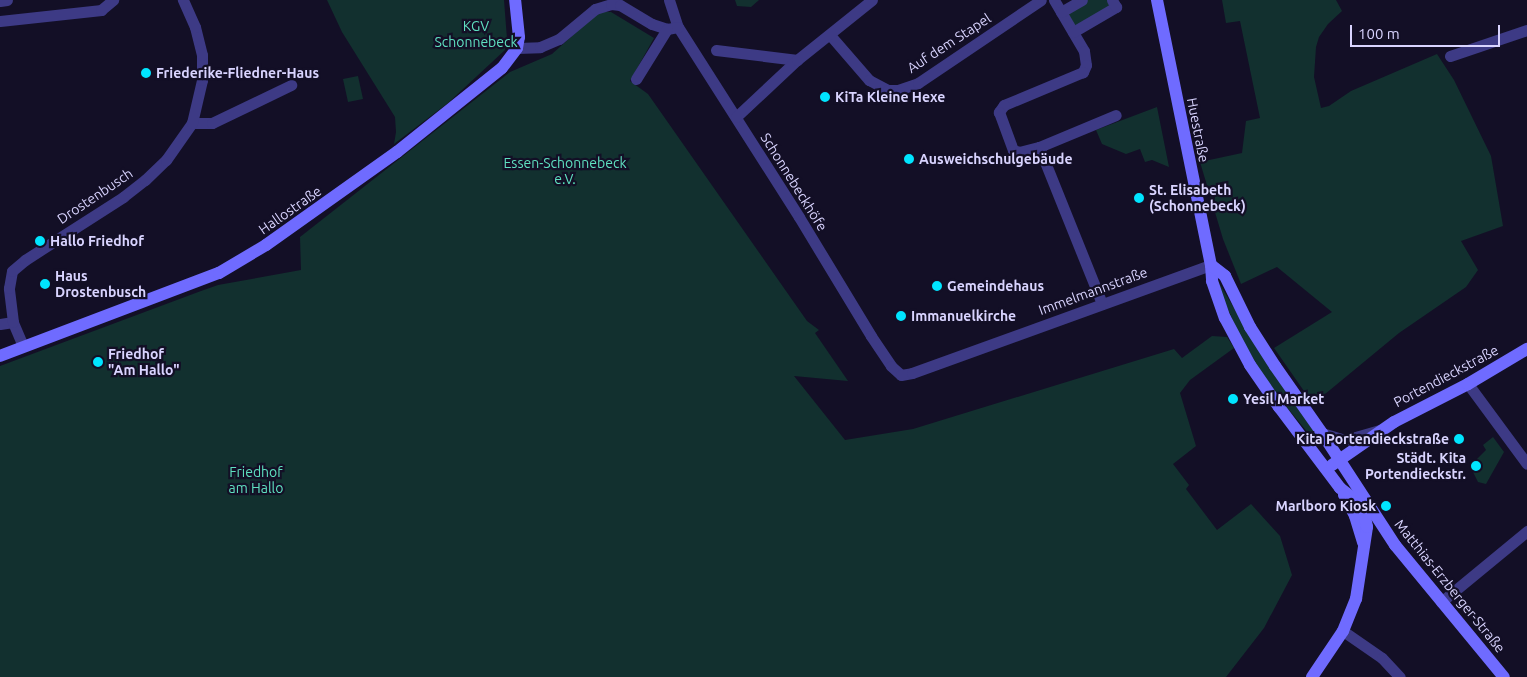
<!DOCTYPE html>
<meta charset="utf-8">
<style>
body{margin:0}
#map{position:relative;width:1527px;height:677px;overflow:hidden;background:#130f26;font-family:Ubuntu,sans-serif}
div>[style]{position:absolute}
.green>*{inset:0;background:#12302f}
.street>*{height:11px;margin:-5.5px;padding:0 5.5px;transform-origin:5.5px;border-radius:5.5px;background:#3d3a85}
.secondary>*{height:12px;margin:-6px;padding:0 6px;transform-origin:6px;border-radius:6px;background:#6f6bff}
.dots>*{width:14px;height:14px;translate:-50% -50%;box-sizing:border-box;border:2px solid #130f26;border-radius:50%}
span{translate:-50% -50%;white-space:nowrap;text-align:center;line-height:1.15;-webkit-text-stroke:4.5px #130f26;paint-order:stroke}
.park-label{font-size:14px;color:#5fe0c0}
.street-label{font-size:14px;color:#d9d4ff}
.poi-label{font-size:14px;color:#d9d4ff;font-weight:700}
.left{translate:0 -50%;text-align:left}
.right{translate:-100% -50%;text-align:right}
.scale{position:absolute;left:1350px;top:25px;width:150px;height:22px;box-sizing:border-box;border:2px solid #d9d4ff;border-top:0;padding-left:6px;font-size:15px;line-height:18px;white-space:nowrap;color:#d9d4ff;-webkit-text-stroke:4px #130f26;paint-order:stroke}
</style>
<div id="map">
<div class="green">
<i style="clip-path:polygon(327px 0,504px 0,507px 39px,505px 50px,448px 103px,394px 144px,396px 132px,395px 117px,342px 32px)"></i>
<i style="clip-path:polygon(735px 0,759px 0,751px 7px,737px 6px)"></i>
<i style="clip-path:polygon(1086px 0,1109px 0,1113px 6px,1074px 29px,1065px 13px)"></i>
<i style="clip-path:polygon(1222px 0,1336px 0,1342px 11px,1328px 24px,1319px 37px,1316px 47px,1314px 77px,1321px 108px,1329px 106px,1351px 91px,1437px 54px,1454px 80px,1491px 156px,1503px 226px,1461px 241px,1478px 270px,1466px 287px,1399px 333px,1313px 404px,1274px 348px,1332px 312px,1277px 267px,1241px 284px,1223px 239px,1200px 162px,1242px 153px,1246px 121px,1260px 118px,1240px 21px,1226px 23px)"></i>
<i style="clip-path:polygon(599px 12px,611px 12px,654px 38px,630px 81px,648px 94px,807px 321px,819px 330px,815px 333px,848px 381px,794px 376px,845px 440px,913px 429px,1174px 349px,1182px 358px,1212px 336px,1227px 337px,1234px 348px,1190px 380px,1180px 393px,1196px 446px,1173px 464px,1189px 485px,1186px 489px,1217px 530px,1251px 504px,1280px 536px,1292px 575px,1264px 628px,1226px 677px,0 677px,0 366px,201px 291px,218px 285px,301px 270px,300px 237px,510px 72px,552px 54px)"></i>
<i style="clip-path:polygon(358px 76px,363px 99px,348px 102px,343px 79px)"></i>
<i style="clip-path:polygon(1157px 107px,1169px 167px,1152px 160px,1145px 162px,1140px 149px,1126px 154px,1102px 144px,1096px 130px)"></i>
<i style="clip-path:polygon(1218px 281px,1264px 359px,1321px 442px,1318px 445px,1271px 388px,1238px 333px,1217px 283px)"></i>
<i style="clip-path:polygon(1493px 437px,1504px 452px,1486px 484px,1478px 482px,1470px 466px,1486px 450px,1483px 445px)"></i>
</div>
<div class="street">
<i style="left:669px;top:0;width:28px;rotate:72deg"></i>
<i style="left:678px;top:27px;width:225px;rotate:57.5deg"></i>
<i style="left:799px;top:217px;width:139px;rotate:58.8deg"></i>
<i style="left:871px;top:336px;width:36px;rotate:56deg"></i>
<i style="left:891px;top:366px;width:13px;rotate:42deg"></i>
<i style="left:901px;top:375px;width:11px;rotate:-10deg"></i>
<i style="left:912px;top:373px;width:318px;rotate:-19.9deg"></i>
<i style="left:1054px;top:0;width:59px;rotate:59.5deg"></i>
<i style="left:1084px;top:51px;width:14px;rotate:82deg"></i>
<i style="left:1086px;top:65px;width:8px;rotate:113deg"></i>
<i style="left:1083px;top:72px;width:86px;rotate:157.3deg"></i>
<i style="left:1004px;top:105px;width:9px;rotate:126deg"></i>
<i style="left:999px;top:112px;width:40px;rotate:69.8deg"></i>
<i style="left:1013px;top:150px;width:6px;rotate:18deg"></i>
<i style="left:1019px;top:152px;width:21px;rotate:-14deg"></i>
<i style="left:1039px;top:147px;width:169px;rotate:68.1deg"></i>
<i style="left:0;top:1px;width:7px;rotate:-8deg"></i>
<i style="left:1061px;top:12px;width:24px;rotate:-30deg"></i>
<i style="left:0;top:21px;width:102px;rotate:-6.2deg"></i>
<i style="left:101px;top:10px;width:16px;rotate:-40deg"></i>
<i style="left:1073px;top:32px;width:50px;rotate:-30.2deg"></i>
<i style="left:1116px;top:7px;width:8px;rotate:-120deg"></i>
<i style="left:830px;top:35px;width:60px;rotate:49.1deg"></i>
<i style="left:869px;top:80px;width:21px;rotate:28deg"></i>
<i style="left:888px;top:90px;width:10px"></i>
<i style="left:898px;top:90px;width:21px;rotate:-19deg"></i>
<i style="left:918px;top:83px;width:148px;rotate:-34deg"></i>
<i style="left:517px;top:48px;width:23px;rotate:-2deg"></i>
<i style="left:540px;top:47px;width:21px;rotate:-23deg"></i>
<i style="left:559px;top:39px;width:47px;rotate:-39.8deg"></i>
<i style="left:595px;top:9px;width:17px;rotate:-17deg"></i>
<i style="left:611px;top:4px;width:9px;rotate:6deg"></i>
<i style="left:620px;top:5px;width:37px;rotate:31deg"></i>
<i style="left:652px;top:24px;width:16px;rotate:18deg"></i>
<i style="left:667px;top:29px;width:11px;rotate:-10deg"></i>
<i style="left:716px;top:50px;width:82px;rotate:7deg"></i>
<i style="left:1450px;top:56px;width:81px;rotate:-18.7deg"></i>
<i style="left:636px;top:79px;width:59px;rotate:-58.2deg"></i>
<i style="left:736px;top:117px;width:83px;rotate:-43.1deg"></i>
<i style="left:797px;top:60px;width:96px;rotate:-38.7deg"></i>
<i style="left:192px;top:123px;width:20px"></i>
<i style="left:212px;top:123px;width:88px;rotate:-25.7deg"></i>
<i style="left:1039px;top:147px;width:83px;rotate:-22.6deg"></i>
<i style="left:0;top:324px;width:13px;rotate:-9deg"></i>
<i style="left:23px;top:346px;width:26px;rotate:-113deg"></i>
<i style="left:13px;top:322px;width:34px;rotate:-97deg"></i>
<i style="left:9px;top:288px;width:17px;rotate:-80deg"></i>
<i style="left:12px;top:271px;width:17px;rotate:-40deg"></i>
<i style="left:25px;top:260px;width:117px;rotate:-32.7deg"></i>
<i style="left:123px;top:197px;width:28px;rotate:-38deg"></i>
<i style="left:145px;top:180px;width:29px;rotate:-44deg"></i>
<i style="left:166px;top:160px;width:45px;rotate:-54.9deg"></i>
<i style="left:192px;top:123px;width:44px;rotate:-76.9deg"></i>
<i style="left:202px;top:80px;width:25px;rotate:-90deg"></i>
<i style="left:202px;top:55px;width:29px;rotate:-104deg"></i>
<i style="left:195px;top:27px;width:30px;rotate:-114deg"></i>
<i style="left:1468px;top:384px;width:99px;rotate:53.6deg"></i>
<i style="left:1322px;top:433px;width:24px;rotate:17deg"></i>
<i style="left:1345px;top:440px;width:36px;rotate:-16deg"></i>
<i style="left:1441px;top:602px;width:112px;rotate:-39.5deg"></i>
<i style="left:1343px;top:631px;width:47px;rotate:34.7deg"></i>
<i style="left:1382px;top:658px;width:26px;rotate:47deg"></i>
</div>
<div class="secondary">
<i style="left:1157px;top:0;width:270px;rotate:78.5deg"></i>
<i style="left:1211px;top:265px;width:16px;rotate:86deg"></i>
<i style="left:1212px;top:281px;width:39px;rotate:71deg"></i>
<i style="left:1225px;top:318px;width:53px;rotate:62deg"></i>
<i style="left:1250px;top:365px;width:51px;rotate:55.4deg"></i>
<i style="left:1279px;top:407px;width:101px;rotate:53deg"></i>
<i style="left:1340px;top:488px;width:42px;rotate:38.2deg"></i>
<i style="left:1211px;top:265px;width:18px;rotate:38deg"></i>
<i style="left:1225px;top:276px;width:57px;rotate:63.9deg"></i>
<i style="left:1250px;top:327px;width:46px;rotate:57.3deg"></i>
<i style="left:1275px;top:366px;width:82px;rotate:55deg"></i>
<i style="left:1322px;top:433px;width:134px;rotate:56.9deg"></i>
<i style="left:1395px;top:545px;width:171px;rotate:50.5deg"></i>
<i style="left:0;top:356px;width:234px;rotate:-20.8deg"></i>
<i style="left:219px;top:273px;width:55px;rotate:-30.8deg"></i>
<i style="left:266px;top:245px;width:161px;rotate:-35.4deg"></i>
<i style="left:397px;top:152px;width:134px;rotate:-38.7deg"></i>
<i style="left:502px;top:68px;width:25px;rotate:-53deg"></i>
<i style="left:517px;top:48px;width:11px;rotate:-80deg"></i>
<i style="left:519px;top:37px;width:37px;rotate:-96deg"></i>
<i style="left:1332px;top:465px;width:75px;rotate:-34.7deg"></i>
<i style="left:1394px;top:422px;width:83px;rotate:-27.2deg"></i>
<i style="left:1468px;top:384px;width:69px;rotate:-30.7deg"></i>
<i style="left:1344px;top:495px;width:24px;rotate:62deg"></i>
<i style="left:1355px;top:516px;width:28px;rotate:73deg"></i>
<i style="left:1312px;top:677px;width:55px;rotate:-56deg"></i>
<i style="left:1343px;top:631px;width:35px;rotate:-68deg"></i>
<i style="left:1356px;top:599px;width:73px;rotate:-81.3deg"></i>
<i style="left:1367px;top:527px;width:21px;rotate:-101deg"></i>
</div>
<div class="dots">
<i style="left:146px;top:73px;background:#00e5ff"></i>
<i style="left:825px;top:97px;background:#00e5ff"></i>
<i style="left:909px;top:159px;background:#00e5ff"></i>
<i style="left:1139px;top:198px;background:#00e5ff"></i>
<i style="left:40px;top:241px;background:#00e5ff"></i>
<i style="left:45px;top:284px;background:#00e5ff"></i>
<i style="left:937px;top:286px;background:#00e5ff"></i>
<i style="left:901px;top:316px;background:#00e5ff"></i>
<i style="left:98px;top:362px;background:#00e5ff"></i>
<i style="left:1233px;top:399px;background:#00e5ff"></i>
<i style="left:1459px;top:439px;background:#00e5ff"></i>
<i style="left:1476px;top:466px;background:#00e5ff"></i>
<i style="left:1386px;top:506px;background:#00e5ff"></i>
</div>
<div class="park-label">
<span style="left:476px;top:34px">KGV<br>Schonnebeck</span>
<span style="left:565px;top:171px">Essen-Schonnebeck<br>e.V.</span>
<span style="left:256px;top:480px">Friedhof<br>am Hallo</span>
</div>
<div class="street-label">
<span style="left:949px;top:43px;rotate:-33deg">Auf dem Stapel</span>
<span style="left:1198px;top:130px;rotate:79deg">Huestraße</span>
<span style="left:794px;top:182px;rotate:58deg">Schonnebeckhöfe</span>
<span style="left:95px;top:196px;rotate:-34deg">Drostenbusch</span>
<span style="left:290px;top:210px;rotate:-35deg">Hallostraße</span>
<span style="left:1093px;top:291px;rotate:-20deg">Immelmannstraße</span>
<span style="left:1446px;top:376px;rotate:-28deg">Portendieckstraße</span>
<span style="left:1450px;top:586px;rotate:51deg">Matthias-Erzberger-Straße</span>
</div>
<div class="poi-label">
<span class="left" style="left:156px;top:73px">Friederike-Fliedner-Haus</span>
<span class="left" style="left:835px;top:97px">KiTa Kleine Hexe</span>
<span class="left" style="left:919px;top:159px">Ausweichschulgebäude</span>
<span class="left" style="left:1149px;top:198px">St. Elisabeth<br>(Schonnebeck)</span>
<span class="left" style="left:50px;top:241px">Hallo Friedhof</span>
<span class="left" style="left:55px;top:284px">Haus<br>Drostenbusch</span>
<span class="left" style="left:947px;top:286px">Gemeindehaus</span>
<span class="left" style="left:911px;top:316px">Immanuelkirche</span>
<span class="left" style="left:108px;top:362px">Friedhof<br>"Am Hallo"</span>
<span class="left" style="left:1243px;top:399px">Yesil Market</span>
<span class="right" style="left:1449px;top:439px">Kita Portendieckstraße</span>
<span class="right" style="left:1466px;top:466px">Städt. Kita<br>Portendieckstr.</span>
<span class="right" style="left:1376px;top:506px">Marlboro Kiosk</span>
</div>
<div class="scale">100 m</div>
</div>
